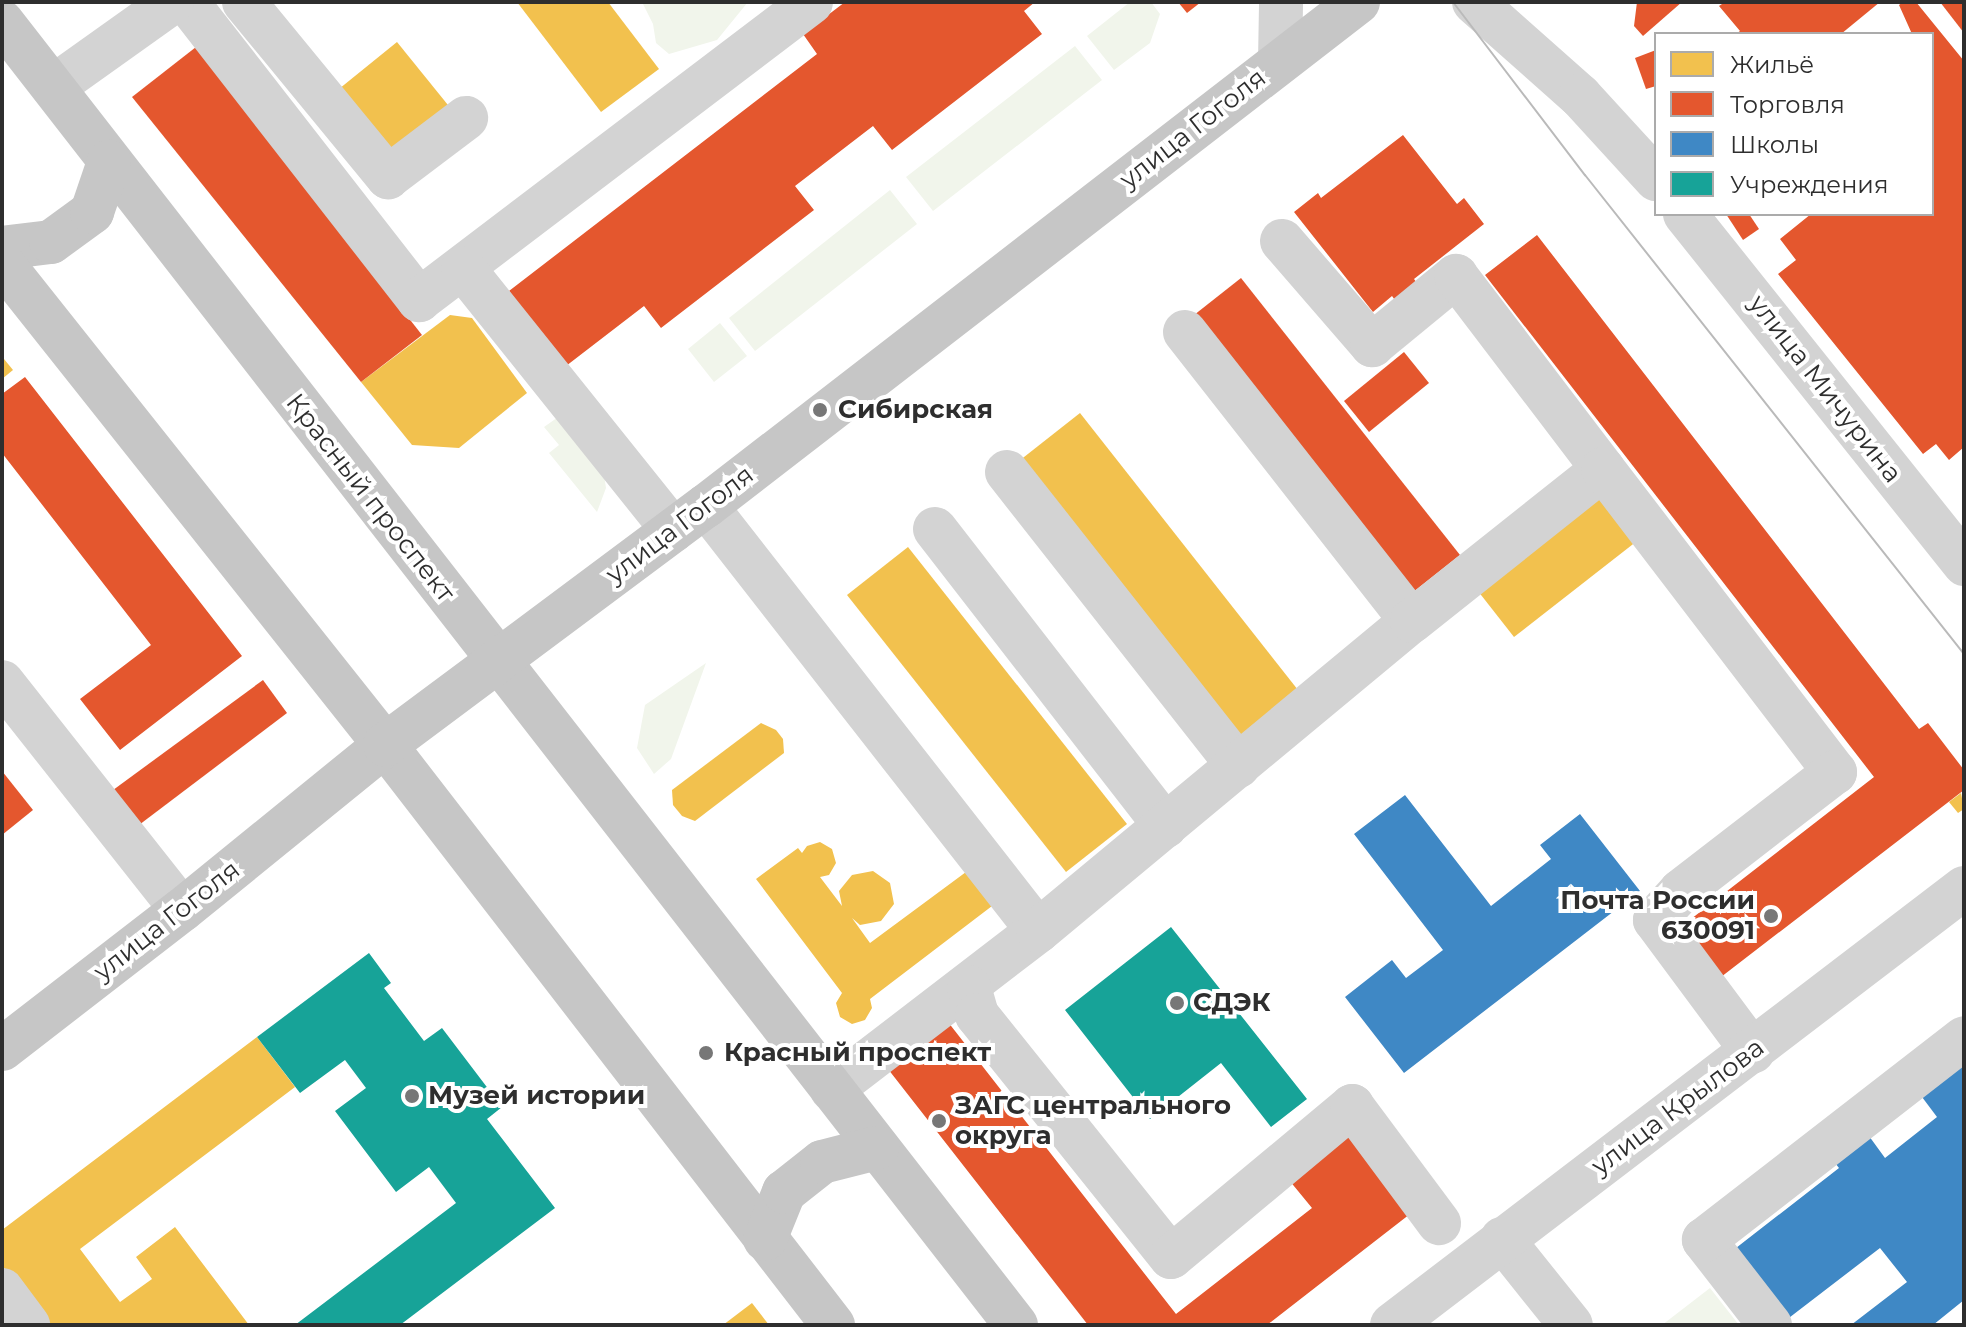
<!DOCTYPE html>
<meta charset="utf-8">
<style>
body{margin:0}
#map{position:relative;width:1966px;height:1327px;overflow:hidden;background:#fff;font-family:Montserrat,sans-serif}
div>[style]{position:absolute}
.green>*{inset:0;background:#f1f5eb}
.homes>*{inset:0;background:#f2c14e}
.shops>*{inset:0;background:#e4572e}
.schools>*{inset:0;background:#3f88c5}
.public>*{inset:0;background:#17a398}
.minor>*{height:44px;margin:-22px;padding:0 22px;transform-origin:22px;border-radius:22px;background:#d3d3d3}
.major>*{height:44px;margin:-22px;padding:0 22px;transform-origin:22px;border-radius:22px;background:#c6c6c6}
.tram>*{height:2px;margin:-1px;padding:0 1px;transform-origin:1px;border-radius:1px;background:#bababa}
.dots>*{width:22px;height:22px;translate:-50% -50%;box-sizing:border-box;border:4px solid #fff;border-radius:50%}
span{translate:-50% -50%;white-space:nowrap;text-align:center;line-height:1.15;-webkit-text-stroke:8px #fff;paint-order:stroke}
.street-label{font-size:26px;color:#2e2e2e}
.poi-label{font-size:26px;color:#2e2e2e;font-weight:700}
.left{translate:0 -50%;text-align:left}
.right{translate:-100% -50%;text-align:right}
.frame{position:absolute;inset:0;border:4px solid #2e2e2e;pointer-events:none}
.legend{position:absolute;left:1654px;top:32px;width:280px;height:184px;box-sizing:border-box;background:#fff;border:2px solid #ababab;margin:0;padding:10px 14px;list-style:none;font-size:24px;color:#2e2e2e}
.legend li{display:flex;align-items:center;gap:16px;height:40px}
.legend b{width:40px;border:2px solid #ababab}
</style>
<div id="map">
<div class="green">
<i style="clip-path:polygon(642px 2px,748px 2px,717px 40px,669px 54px,656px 43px,653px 24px)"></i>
<i style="clip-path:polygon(1130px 2px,1151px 2px,1160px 14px,1150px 43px,1114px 70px,1087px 36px)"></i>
<i style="clip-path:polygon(1075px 46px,1102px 80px,933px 211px,906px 177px)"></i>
<i style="clip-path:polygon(890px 190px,917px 224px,755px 351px,729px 318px)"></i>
<i style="clip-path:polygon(720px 323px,747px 356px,714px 382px,688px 349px)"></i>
<i style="clip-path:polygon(561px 415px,603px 468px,606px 488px,597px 512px,549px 453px,559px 445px,544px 427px)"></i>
<i style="clip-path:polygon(706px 663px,671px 759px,654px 774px,637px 748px,645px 705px)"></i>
<i style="clip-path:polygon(1710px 1288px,1739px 1325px,1662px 1325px)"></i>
</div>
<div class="homes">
<i style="clip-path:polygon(517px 2px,608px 2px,659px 69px,601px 112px)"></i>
<i style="clip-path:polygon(397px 42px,452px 110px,389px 161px,334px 93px)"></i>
<i style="clip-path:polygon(450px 315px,472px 318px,527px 393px,459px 448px,412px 445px,361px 382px)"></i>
<i style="clip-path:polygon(4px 359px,13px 370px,2px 379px,2px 360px)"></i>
<i style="clip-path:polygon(1080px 413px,1298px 690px,1237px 738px,1019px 461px)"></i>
<i style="clip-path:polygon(1596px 490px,1637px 541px,1514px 637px,1474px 586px)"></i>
<i style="clip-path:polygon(908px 547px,1127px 824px,1066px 872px,847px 595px)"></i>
<i style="clip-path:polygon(761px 723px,776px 730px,783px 739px,784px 753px,695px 821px,682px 816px,673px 805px,672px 790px)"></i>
<i style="clip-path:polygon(1961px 793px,1964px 809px,1958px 813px,1949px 802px)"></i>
<i style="clip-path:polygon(820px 842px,832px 849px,836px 863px,829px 875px,820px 877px,842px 906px,839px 891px,852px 875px,873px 871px,890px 883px,894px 904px,881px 921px,860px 925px,852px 918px,870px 943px,966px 872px,992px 906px,870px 999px,872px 1008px,865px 1020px,852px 1024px,840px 1017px,836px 1003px,842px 993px,756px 879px,798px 848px,802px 853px,807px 846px)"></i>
<i style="clip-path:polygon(257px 1037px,295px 1087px,80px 1249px,120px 1302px,152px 1279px,136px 1257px,175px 1227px,249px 1325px,47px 1325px,2px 1265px,2px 1230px)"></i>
<i style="clip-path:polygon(752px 1303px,769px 1325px,723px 1325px)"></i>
</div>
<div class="shops">
<i style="clip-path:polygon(845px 2px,1035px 2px,1024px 11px,1042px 34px,892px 150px,873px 126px,795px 186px,814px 210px,661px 328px,644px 306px,566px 366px,509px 291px,817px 54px,803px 34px)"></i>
<i style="clip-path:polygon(1178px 2px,1201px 2px,1187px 13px)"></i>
<i style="clip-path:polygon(1637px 2px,1682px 2px,1643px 36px,1634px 26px)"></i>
<i style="clip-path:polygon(1725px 2px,1880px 2px,1841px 34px,1736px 34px,1740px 31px,1719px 6px)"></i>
<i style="clip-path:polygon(1903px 2px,1916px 2px,1964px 61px,1964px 447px,1949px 460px,1936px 444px,1923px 454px,1778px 274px,1796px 260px,1780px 239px,1811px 214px,1932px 214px,1932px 34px,1912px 34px,1899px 5px)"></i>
<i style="clip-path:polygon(1940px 2px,1964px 2px,1964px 33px)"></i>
<i style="clip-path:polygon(196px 47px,422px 335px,361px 382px,132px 97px)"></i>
<i style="clip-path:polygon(1656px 50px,1656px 86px,1646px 89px,1635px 58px)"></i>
<i style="clip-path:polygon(1403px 135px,1457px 204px,1464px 198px,1484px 224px,1414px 279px,1425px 294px,1403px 311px,1392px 296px,1373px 312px,1294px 212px,1318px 193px,1321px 198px)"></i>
<i style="clip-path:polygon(1726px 214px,1749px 214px,1759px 229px,1743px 240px)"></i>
<i style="clip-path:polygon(1537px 235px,1919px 729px,1928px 723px,1964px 770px,1964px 790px,1721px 977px,1682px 926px,1874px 777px,1485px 275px)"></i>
<i style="clip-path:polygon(1241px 278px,1460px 555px,1407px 597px,1189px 319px)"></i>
<i style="clip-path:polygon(1404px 352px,1429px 383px,1369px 432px,1344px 401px)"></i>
<i style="clip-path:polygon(25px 377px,242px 656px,120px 750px,80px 699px,151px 645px,2px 453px,2px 394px)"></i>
<i style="clip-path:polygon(263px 680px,287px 713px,135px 828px,109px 793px)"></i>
<i style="clip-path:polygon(2px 771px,33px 810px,2px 835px)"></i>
<i style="clip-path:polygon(948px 1022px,1176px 1314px,1312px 1208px,1289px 1180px,1348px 1134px,1410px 1214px,1267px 1325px,1088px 1325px,888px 1069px)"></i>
</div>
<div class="schools">
<i style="clip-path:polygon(1405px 795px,1491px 906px,1551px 859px,1540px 845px,1580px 814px,1640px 891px,1404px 1073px,1345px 997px,1392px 960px,1406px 978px,1443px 950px,1354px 834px)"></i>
<i style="clip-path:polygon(1964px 1065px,1964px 1300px,1933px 1325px,1851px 1325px,1907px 1282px,1880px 1248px,1781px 1324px,1727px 1255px,1839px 1168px,1835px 1163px,1869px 1136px,1885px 1158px,1937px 1117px,1922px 1097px)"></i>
</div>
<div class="public">
<i style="clip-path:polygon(1171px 927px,1307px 1099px,1271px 1127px,1221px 1063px,1150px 1119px,1065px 1010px)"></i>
<i style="clip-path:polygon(369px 953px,391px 983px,384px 988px,424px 1041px,442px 1028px,502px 1107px,487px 1119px,555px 1208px,400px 1325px,295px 1325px,456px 1203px,429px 1167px,396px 1192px,335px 1111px,366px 1088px,345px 1060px,300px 1093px,257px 1037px)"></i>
</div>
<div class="minor">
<i style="left:187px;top:2px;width:378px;rotate:52.1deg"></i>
<i style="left:419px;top:300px;width:492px;rotate:-37.2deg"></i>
<i style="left:244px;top:2px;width:227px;rotate:50.6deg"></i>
<i style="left:388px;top:177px;width:98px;rotate:-37.1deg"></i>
<i style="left:1474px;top:2px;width:142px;rotate:41.6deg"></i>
<i style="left:1580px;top:96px;width:113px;rotate:47.5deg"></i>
<i style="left:1280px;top:62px;width:60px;rotate:-89deg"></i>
<i style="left:53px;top:87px;width:146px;rotate:-35.5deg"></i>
<i style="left:1685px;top:214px;width:448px;rotate:51.4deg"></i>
<i style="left:1282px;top:241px;width:138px;rotate:49.1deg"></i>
<i style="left:1372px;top:345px;width:109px;rotate:-39.4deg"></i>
<i style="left:1456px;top:276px;width:243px;rotate:52.7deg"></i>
<i style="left:463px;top:268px;width:336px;rotate:51.3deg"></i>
<i style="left:1185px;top:332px;width:367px;rotate:51.9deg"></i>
<i style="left:1007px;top:472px;width:374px;rotate:51.8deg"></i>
<i style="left:706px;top:506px;width:539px;rotate:52deg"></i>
<i style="left:1038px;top:931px;width:260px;rotate:142.5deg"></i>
<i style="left:935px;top:529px;width:376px;rotate:52.2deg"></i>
<i style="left:2px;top:682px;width:290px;rotate:51.7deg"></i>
<i style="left:1038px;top:931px;width:486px;rotate:-39.7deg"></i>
<i style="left:1412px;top:621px;width:244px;rotate:-38.5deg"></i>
<i style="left:1603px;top:469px;width:382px;rotate:52.6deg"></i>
<i style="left:1835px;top:772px;width:195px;rotate:142.3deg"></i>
<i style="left:1681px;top:891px;width:39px;rotate:132deg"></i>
<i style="left:1655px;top:920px;width:164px;rotate:53.4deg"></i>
<i style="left:969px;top:987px;width:29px;rotate:74deg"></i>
<i style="left:977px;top:1015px;width:310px;rotate:51.3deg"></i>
<i style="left:1171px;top:1257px;width:236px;rotate:-39.8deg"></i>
<i style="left:1352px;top:1106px;width:146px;rotate:53.4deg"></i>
<i style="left:1502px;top:1239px;width:110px;rotate:51.3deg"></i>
<i style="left:2px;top:1290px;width:44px;rotate:53.4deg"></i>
<i style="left:1392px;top:1325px;width:720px;rotate:-37.38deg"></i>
<i style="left:1770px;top:1325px;width:108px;rotate:-127.8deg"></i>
<i style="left:1704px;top:1240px;width:329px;rotate:-37.8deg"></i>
</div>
<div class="major">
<i style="left:2px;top:22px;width:1651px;rotate:52.11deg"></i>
<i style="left:2px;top:248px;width:49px;rotate:-7deg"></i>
<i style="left:51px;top:242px;width:51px;rotate:-36.2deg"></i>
<i style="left:92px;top:212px;width:53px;rotate:-71.2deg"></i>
<i style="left:2px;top:263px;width:616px;rotate:51.53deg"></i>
<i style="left:385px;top:745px;width:733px;rotate:52.32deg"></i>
<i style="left:2px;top:1049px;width:227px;rotate:-37.7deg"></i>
<i style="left:182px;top:910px;width:262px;rotate:-39.1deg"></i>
<i style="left:385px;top:745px;width:400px;rotate:-36.7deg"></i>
<i style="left:706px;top:506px;width:824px;rotate:-37.7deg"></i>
<i style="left:765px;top:1239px;width:51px;rotate:-68deg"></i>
<i style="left:784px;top:1192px;width:48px;rotate:-38.3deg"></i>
<i style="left:822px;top:1162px;width:57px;rotate:-14.3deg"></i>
</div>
<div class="tram">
<i style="left:1453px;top:2px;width:218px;rotate:52.7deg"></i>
<i style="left:1585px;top:175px;width:611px;rotate:51.65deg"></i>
</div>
<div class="dots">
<i style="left:820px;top:410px;background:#777"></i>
<i style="left:1771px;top:916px;background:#777"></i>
<i style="left:1177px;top:1003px;background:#777"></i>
<i style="left:706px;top:1053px;background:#777"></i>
<i style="left:412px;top:1096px;background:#777"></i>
<i style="left:939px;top:1121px;background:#777"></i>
</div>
<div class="street-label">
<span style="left:1193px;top:129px;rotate:-38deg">улица Гоголя</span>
<span style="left:1825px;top:389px;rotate:52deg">улица Мичурина</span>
<span style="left:370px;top:498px;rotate:52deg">Красный проспект</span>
<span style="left:680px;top:525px;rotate:-37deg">улица Гоголя</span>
<span style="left:167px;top:921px;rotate:-38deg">улица Гоголя</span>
<span style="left:1678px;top:1107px;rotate:-37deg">улица Крылова</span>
</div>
<div class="poi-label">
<span class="left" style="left:838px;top:410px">Сибирская</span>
<span class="right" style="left:1755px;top:916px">Почта России<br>630091</span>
<span class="left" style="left:1193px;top:1003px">СДЭК</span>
<span class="left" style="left:724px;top:1053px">Красный проспект</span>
<span class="left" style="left:428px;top:1096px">Музей истории</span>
<span class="left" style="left:955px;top:1121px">ЗАГС центрального<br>округа</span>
</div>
<div class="frame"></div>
<ul class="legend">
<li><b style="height:22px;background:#f2c14e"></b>Жильё</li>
<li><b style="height:22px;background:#e4572e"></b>Торговля</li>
<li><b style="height:22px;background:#3f88c5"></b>Школы</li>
<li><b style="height:22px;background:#17a398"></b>Учреждения</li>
</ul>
</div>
